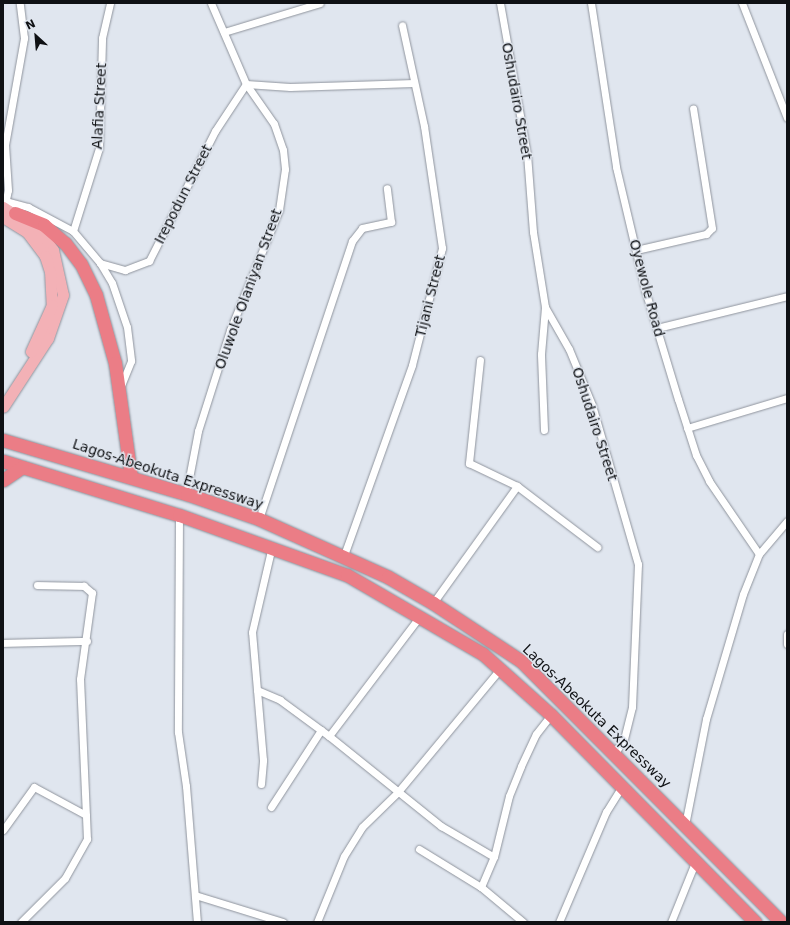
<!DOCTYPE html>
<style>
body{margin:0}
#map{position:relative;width:790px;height:925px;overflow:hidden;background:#e0e6ef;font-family:"DejaVu Sans",sans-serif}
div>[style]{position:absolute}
.roads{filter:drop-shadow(0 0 1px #8f949d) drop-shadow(0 0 1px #8f949d)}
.street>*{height:7px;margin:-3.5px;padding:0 3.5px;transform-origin:3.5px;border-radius:3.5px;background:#fff}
.primary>*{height:11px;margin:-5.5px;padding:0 5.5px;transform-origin:5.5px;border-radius:5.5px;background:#f3b1b6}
.highway>*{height:13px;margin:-6.5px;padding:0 6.5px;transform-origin:6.5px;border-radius:6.5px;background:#eb7d86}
span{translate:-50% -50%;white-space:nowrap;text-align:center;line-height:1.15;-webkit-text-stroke:3px #e0e6ef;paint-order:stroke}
.street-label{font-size:14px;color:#0f1114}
.frame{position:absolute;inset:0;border:4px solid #0f1114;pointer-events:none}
.north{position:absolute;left:16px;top:16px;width:40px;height:40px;-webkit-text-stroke:3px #e0e6ef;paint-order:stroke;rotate:334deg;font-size:11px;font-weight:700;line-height:16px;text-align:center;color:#0f1114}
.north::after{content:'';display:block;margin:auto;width:14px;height:18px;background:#0f1114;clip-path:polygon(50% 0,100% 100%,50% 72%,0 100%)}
</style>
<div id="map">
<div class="roads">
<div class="street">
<i style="left:500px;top:3px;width:153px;rotate:79.9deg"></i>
<i style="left:527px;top:154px;width:78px;rotate:85.6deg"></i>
<i style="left:533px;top:232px;width:76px;rotate:80.9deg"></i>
<i style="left:545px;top:307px;width:48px;rotate:60.3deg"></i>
<i style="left:569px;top:349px;width:61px;rotate:67.7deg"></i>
<i style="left:592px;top:405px;width:166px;rotate:73.9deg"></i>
<i style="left:638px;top:564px;width:143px;rotate:92.4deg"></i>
<i style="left:632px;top:707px;width:33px;rotate:104deg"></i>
<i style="left:624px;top:739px;width:17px;rotate:123deg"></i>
<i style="left:591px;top:3px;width:166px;rotate:81.3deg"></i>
<i style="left:616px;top:167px;width:126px;rotate:76.7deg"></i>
<i style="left:645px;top:290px;width:114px;rotate:73.2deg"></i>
<i style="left:678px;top:399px;width:59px;rotate:72.2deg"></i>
<i style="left:696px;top:455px;width:29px;rotate:63deg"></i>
<i style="left:709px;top:481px;width:88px;rotate:55.6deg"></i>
<i style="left:742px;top:3px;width:123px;rotate:68.6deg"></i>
<i style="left:224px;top:32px;width:100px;rotate:-16.8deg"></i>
<i style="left:5px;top:201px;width:24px;rotate:15deg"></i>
<i style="left:28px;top:207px;width:51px;rotate:28.1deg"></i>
<i style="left:73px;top:231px;width:42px;rotate:49.8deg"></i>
<i style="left:100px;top:263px;width:23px;rotate:59deg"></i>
<i style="left:112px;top:283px;width:46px;rotate:71.2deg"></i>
<i style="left:127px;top:327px;width:34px;rotate:83deg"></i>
<i style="left:131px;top:361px;width:27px;rotate:112deg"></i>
<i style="left:5px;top:204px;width:14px;rotate:-78deg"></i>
<i style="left:8px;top:190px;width:45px;rotate:-93.8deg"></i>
<i style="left:5px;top:145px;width:109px;rotate:-79.9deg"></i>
<i style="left:24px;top:38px;width:35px;rotate:-97deg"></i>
<i style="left:73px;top:231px;width:87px;rotate:-72.6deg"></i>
<i style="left:99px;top:148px;width:110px;rotate:-88.4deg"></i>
<i style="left:102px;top:38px;width:36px;rotate:-77deg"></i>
<i style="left:636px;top:250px;width:72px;rotate:-12.9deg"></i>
<i style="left:706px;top:234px;width:8px;rotate:-45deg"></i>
<i style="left:712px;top:228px;width:121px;rotate:-99deg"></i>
<i style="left:100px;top:263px;width:26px;rotate:16deg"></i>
<i style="left:125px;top:270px;width:26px;rotate:-21deg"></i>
<i style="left:149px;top:261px;width:146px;rotate:-63.1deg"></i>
<i style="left:215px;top:131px;width:56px;rotate:-56.6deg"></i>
<i style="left:246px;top:84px;width:44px;rotate:3.9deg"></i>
<i style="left:290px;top:87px;width:124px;rotate:-1.8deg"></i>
<i style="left:657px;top:328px;width:134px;rotate:-13.8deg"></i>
<i style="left:480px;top:360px;width:104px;rotate:96.1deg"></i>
<i style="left:469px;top:463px;width:53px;rotate:25.6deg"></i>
<i style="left:517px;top:486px;width:101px;rotate:37.3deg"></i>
<i style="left:687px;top:428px;width:104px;rotate:-16.7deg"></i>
<i style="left:544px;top:430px;width:76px;rotate:-92.3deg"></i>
<i style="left:541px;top:354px;width:47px;rotate:-85.1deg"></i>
<i style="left:186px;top:494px;width:64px;rotate:-79.2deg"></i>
<i style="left:198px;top:431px;width:106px;rotate:-72.4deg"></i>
<i style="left:230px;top:330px;width:130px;rotate:-67.8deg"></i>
<i style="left:279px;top:210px;width:41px;rotate:-81.7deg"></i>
<i style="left:285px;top:169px;width:19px;rotate:-96deg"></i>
<i style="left:283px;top:150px;width:28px;rotate:-109deg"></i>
<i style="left:274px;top:124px;width:49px;rotate:-125deg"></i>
<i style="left:246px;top:84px;width:88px;rotate:-113.4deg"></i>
<i style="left:179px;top:515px;width:217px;rotate:90.3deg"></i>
<i style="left:178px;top:732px;width:55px;rotate:81.6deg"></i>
<i style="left:186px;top:786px;width:136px;rotate:85.4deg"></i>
<i style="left:259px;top:519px;width:293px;rotate:-71.5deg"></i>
<i style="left:352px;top:241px;width:16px;rotate:-52deg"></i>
<i style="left:362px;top:228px;width:30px;rotate:-12deg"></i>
<i style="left:391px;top:222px;width:34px;rotate:-97deg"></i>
<i style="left:343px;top:558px;width:205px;rotate:-70.3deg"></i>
<i style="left:412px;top:365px;width:121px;rotate:-75.6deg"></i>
<i style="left:442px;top:248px;width:123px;rotate:-98.4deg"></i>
<i style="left:424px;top:126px;width:103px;rotate:-102.3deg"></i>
<i style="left:433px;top:603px;width:144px;rotate:-54.3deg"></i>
<i style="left:787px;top:634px;width:10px;rotate:90deg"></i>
<i style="left:3px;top:643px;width:84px;rotate:-1.4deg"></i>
<i style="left:257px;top:690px;width:25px;rotate:23deg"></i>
<i style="left:280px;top:700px;width:61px;rotate:36.3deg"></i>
<i style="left:329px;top:736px;width:144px;rotate:38.8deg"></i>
<i style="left:441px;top:826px;width:61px;rotate:30.3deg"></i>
<i style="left:329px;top:736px;width:151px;rotate:-52.8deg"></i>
<i style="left:261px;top:784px;width:24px;rotate:-85deg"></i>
<i style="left:263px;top:760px;width:128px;rotate:-94.9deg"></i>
<i style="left:252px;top:632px;width:88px;rotate:-76.9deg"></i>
<i style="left:271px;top:807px;width:92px;rotate:-57deg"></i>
<i style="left:685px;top:825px;width:108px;rotate:-78.8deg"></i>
<i style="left:706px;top:719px;width:130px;rotate:-73.5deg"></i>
<i style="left:743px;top:594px;width:43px;rotate:-68.2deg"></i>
<i style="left:759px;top:554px;width:43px;rotate:-49.7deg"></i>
<i style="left:3px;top:830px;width:53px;rotate:-54.2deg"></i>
<i style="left:34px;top:787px;width:59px;rotate:28.3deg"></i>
<i style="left:419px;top:849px;width:73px;rotate:31.5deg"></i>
<i style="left:481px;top:887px;width:55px;rotate:39.8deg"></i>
<i style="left:481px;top:887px;width:33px;rotate:-67deg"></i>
<i style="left:494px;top:857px;width:63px;rotate:-76.2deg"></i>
<i style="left:509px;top:796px;width:32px;rotate:-68deg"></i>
<i style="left:521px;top:766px;width:35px;rotate:-65deg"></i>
<i style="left:536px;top:734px;width:24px;rotate:-52deg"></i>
<i style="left:195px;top:895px;width:92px;rotate:17.1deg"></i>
<i style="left:21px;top:922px;width:62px;rotate:-45deg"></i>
<i style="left:65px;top:878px;width:45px;rotate:-60.6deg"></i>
<i style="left:87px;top:839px;width:160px;rotate:-92.5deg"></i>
<i style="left:80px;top:679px;width:87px;rotate:-82.1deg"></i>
<i style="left:92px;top:593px;width:11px;rotate:-139deg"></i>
<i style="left:84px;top:586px;width:47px;rotate:-178.8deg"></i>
<i style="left:317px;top:922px;width:71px;rotate:-67.8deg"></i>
<i style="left:344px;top:856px;width:34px;rotate:-58deg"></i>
<i style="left:362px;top:827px;width:49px;rotate:-44.2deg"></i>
<i style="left:397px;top:793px;width:160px;rotate:-50.3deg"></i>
<i style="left:559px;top:922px;width:120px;rotate:-66.9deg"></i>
<i style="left:606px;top:812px;width:31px;rotate:-58deg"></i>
<i style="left:671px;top:922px;width:67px;rotate:-68deg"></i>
</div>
<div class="primary">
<i style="left:3px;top:207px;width:42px;rotate:33.3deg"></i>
<i style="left:38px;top:230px;width:25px;rotate:53deg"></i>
<i style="left:53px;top:250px;width:46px;rotate:77.5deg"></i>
<i style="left:63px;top:295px;width:46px;rotate:109.2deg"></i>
<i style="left:48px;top:338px;width:82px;rotate:123.1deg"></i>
<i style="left:3px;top:217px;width:28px;rotate:32deg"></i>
<i style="left:27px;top:232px;width:30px;rotate:53deg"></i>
<i style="left:45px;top:256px;width:16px;rotate:72deg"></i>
<i style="left:50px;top:271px;width:34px;rotate:87deg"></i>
<i style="left:52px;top:305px;width:51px;rotate:114.5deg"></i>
</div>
<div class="highway">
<i style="left:15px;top:213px;width:31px;rotate:22deg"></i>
<i style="left:44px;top:225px;width:28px;rotate:41deg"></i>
<i style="left:65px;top:243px;width:26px;rotate:53deg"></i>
<i style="left:81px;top:264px;width:34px;rotate:64deg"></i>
<i style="left:96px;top:295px;width:71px;rotate:74.4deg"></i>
<i style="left:115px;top:363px;width:115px;rotate:82deg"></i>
<i style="left:3px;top:440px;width:192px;rotate:16.4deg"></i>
<i style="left:187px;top:494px;width:76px;rotate:19.1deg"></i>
<i style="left:259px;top:519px;width:141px;rotate:24.2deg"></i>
<i style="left:388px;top:577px;width:52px;rotate:30deg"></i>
<i style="left:433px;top:603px;width:105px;rotate:33.4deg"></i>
<i style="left:521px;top:661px;width:368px;rotate:45.1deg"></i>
<i style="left:3px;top:461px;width:184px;rotate:17.1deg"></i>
<i style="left:179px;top:515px;width:178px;rotate:19.7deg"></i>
<i style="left:347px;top:575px;width:157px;rotate:30.2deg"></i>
<i style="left:483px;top:654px;width:91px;rotate:41.9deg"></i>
<i style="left:551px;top:715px;width:291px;rotate:45.4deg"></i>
<i style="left:3px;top:480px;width:23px;rotate:-34deg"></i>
</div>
</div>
<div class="street-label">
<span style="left:517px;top:101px;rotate:80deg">Oshudairo Street</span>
<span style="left:99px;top:106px;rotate:-87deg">Alafia Street</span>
<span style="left:183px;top:194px;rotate:-63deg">Irepodun Street</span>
<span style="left:647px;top:288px;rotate:75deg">Oyewole Road</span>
<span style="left:248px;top:289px;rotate:-70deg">Oluwole Olaniyan Street</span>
<span style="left:430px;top:296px;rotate:-76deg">Tijani Street</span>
<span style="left:595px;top:424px;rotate:72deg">Oshudairo Street</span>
<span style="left:168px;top:474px;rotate:18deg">Lagos-Abeokuta Expressway</span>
<span style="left:597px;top:716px;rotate:44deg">Lagos-Abeokuta Expressway</span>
</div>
<div class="frame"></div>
<div class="north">N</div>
</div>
